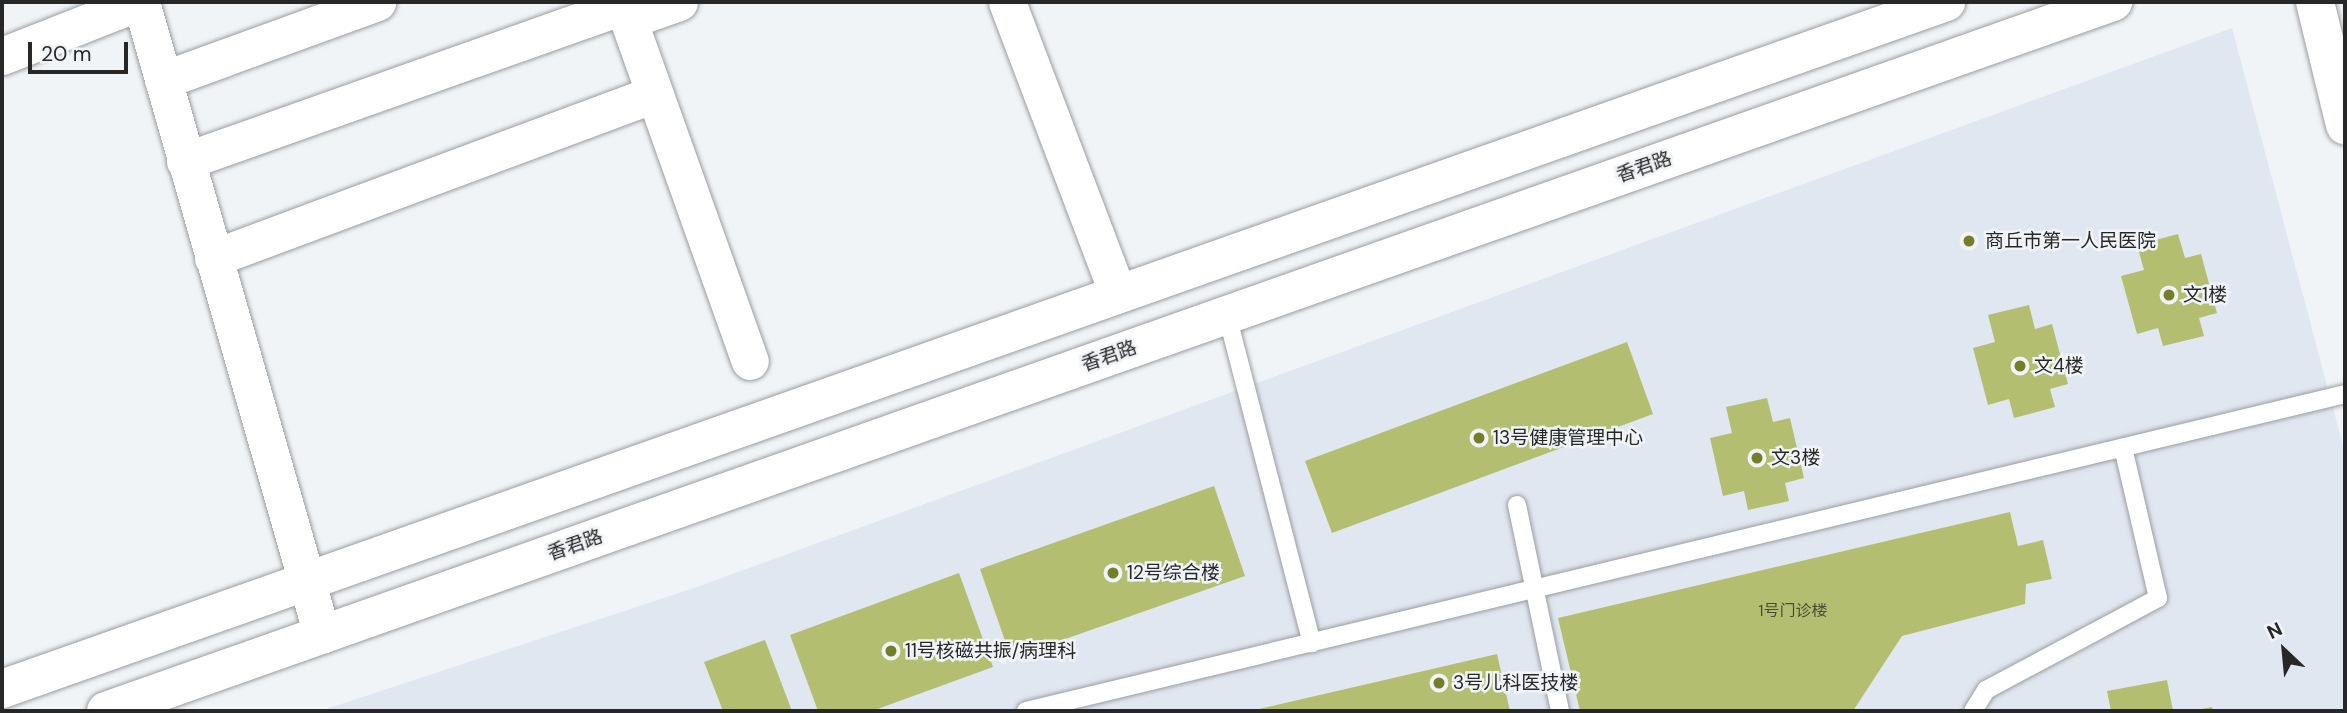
<!DOCTYPE html>
<meta charset="utf-8">
<style>
body{margin:0}
#map{position:relative;width:2347px;height:713px;overflow:hidden;background:#f1f4f7;font-family:"DM Sans","Noto Sans SC",sans-serif}
div>[style]{position:absolute}
.built>*{inset:0;background:#e1e7f1}
.building>*{inset:0;background:#b3be70}
.roads{filter:drop-shadow(0 0 2px #9b9da0) drop-shadow(0 0 2px #9b9da0)}
.lane>*{height:18px;margin:-9px;padding:0 9px;transform-origin:9px;border-radius:9px;background:#fff}
.street>*{height:37px;margin:-18.5px;padding:0 18.5px;transform-origin:18.5px;border-radius:18.5px;background:#fff}
.secondary>*{height:38px;margin:-19px;padding:0 19px;transform-origin:19px;border-radius:19px;background:#fff}
.primary>*{height:38px;margin:-19px;padding:0 19px;transform-origin:19px;border-radius:19px;background:#fff}
.dots>*{width:19px;height:19px;translate:-50% -50%;box-sizing:border-box;border:4px solid #f1f4f7;border-radius:50%}
span{translate:-50% -50%;white-space:nowrap;text-align:center;line-height:1.15;-webkit-text-stroke:5px #f1f4f7;paint-order:stroke}
.number-label{font-size:16px;color:#4a4d3a}
.number-label span{-webkit-text-stroke-width:0}
.street-label{font-size:19px;color:#272728}
.poi-label{font-size:19px;color:#272728}
.left{translate:0 -50%;text-align:left}
.frame{position:absolute;inset:0;border:4px solid #272728;pointer-events:none}
.north{position:absolute;left:2249px;top:615px;width:70px;height:70px;-webkit-text-stroke:5px #f1f4f7;paint-order:stroke;rotate:334deg;font-size:19px;font-weight:700;line-height:28px;text-align:center;color:#272728}
.north::after{content:'';display:block;margin:auto;width:24px;height:32px;background:#272728;clip-path:polygon(50% 0,100% 100%,50% 72%,0 100%)}
.scale{position:absolute;left:28px;top:42px;width:100px;height:32px;box-sizing:border-box;border:4px solid #272728;border-top:0;padding-left:9px;font-size:21px;line-height:24px;white-space:nowrap;color:#272728;-webkit-text-stroke:5px #f1f4f7;paint-order:stroke}
</style>
<div id="map">
<div class="built">
<i style="clip-path:polygon(2232px 28px,2345px 453px,2345px 711px,320px 711px,694px 588px)"></i>
</div>
<div class="building">
<i style="clip-path:polygon(2178px 234px,2185px 258px,2201px 254px,2217px 313px,2199px 318px,2204px 336px,2163px 346px,2158px 328px,2137px 334px,2121px 276px,2144px 270px,2137px 245px)"></i>
<i style="clip-path:polygon(2029px 305px,2035px 329px,2052px 324px,2068px 384px,2050px 389px,2055px 407px,2014px 418px,2009px 399px,1988px 405px,1973px 348px,1995px 342px,1988px 315px)"></i>
<i style="clip-path:polygon(1627px 342px,1653px 414px,1332px 533px,1305px 461px)"></i>
<i style="clip-path:polygon(1767px 398px,1773px 422px,1790px 418px,1804px 478px,1785px 483px,1789px 501px,1748px 510px,1744px 491px,1723px 496px,1710px 438px,1732px 433px,1726px 407px)"></i>
<i style="clip-path:polygon(1214px 486px,1245px 576px,1011px 658px,980px 569px)"></i>
<i style="clip-path:polygon(2010px 512px,2018px 546px,2043px 540px,2052px 579px,2026px 584px,2025px 604px,1902px 636px,1853px 711px,1580px 711px,1558px 618px)"></i>
<i style="clip-path:polygon(959px 573px,993px 667px,872px 711px,818px 711px,790px 635px)"></i>
<i style="clip-path:polygon(765px 640px,792px 711px,723px 711px,704px 662px)"></i>
<i style="clip-path:polygon(1497px 654px,1510px 711px,1255px 711px,1255px 710px)"></i>
<i style="clip-path:polygon(2167px 680px,2173px 711px,2111px 711px,2107px 691px)"></i>
<i style="clip-path:polygon(2212px 707px,2213px 711px,2196px 711px,2196px 710px)"></i>
</div>
<div class="roads">
<div class="lane">
<i style="left:1227px;top:315px;width:339px;rotate:75.5deg"></i>
<i style="left:1517px;top:505px;width:210px;rotate:78.2deg"></i>
<i style="left:1026px;top:711px;width:1357px;rotate:-13.51deg"></i>
<i style="left:1973px;top:711px;width:25px;rotate:-58deg"></i>
<i style="left:1986px;top:690px;width:195px;rotate:-28.1deg"></i>
<i style="left:2158px;top:598px;width:154px;rotate:-103.1deg"></i>
</div>
<div class="street">
<i style="left:141px;top:2px;width:658px;rotate:74.04deg"></i>
<i style="left:622px;top:2px;width:381px;rotate:70.4deg"></i>
<i style="left:1007px;top:2px;width:312px;rotate:69.2deg"></i>
<i style="left:628px;top:20px;width:54px;rotate:-19.4deg"></i>
<i style="left:2px;top:56px;width:147px;rotate:-21.5deg"></i>
<i style="left:163px;top:80px;width:228px;rotate:-20deg"></i>
<i style="left:185px;top:161px;width:465px;rotate:-19.5deg"></i>
<i style="left:213px;top:258px;width:471px;rotate:-20.4deg"></i>
</div>
<div class="secondary">
<i style="left:2px;top:689px;width:2062px;rotate:-19.46deg"></i>
<i style="left:106px;top:711px;width:2129px;rotate:-19.46deg"></i>
</div>
<div class="primary">
<i style="left:2315px;top:2px;width:127px;rotate:76.3deg"></i>
</div>
</div>
<div class="dots">
<i style="left:1969px;top:241px;background:#747d29"></i>
<i style="left:2169px;top:295px;background:#747d29"></i>
<i style="left:2020px;top:366px;background:#747d29"></i>
<i style="left:1479px;top:438px;background:#747d29"></i>
<i style="left:1757px;top:458px;background:#747d29"></i>
<i style="left:1113px;top:573px;background:#747d29"></i>
<i style="left:891px;top:651px;background:#747d29"></i>
<i style="left:1439px;top:683px;background:#747d29"></i>
</div>
<div class="number-label">
<span style="left:1793px;top:611px">1号门诊楼</span>
</div>
<div class="street-label">
<span style="left:1644px;top:167px;rotate:-19deg">香君路</span>
<span style="left:1109px;top:356px;rotate:-19deg">香君路</span>
<span style="left:575px;top:545px;rotate:-19deg">香君路</span>
</div>
<div class="poi-label">
<span class="left" style="left:1985px;top:241px">商丘市第一人民医院</span>
<span class="left" style="left:2183px;top:295px">文1楼</span>
<span class="left" style="left:2034px;top:366px">文4楼</span>
<span class="left" style="left:1493px;top:438px">13号健康管理中心</span>
<span class="left" style="left:1771px;top:458px">文3楼</span>
<span class="left" style="left:1127px;top:573px">12号综合楼</span>
<span class="left" style="left:905px;top:651px">11号核磁共振/病理科</span>
<span class="left" style="left:1453px;top:683px">3号儿科医技楼</span>
</div>
<div class="frame"></div>
<div class="north">N</div>
<div class="scale">20 m</div>
</div>
